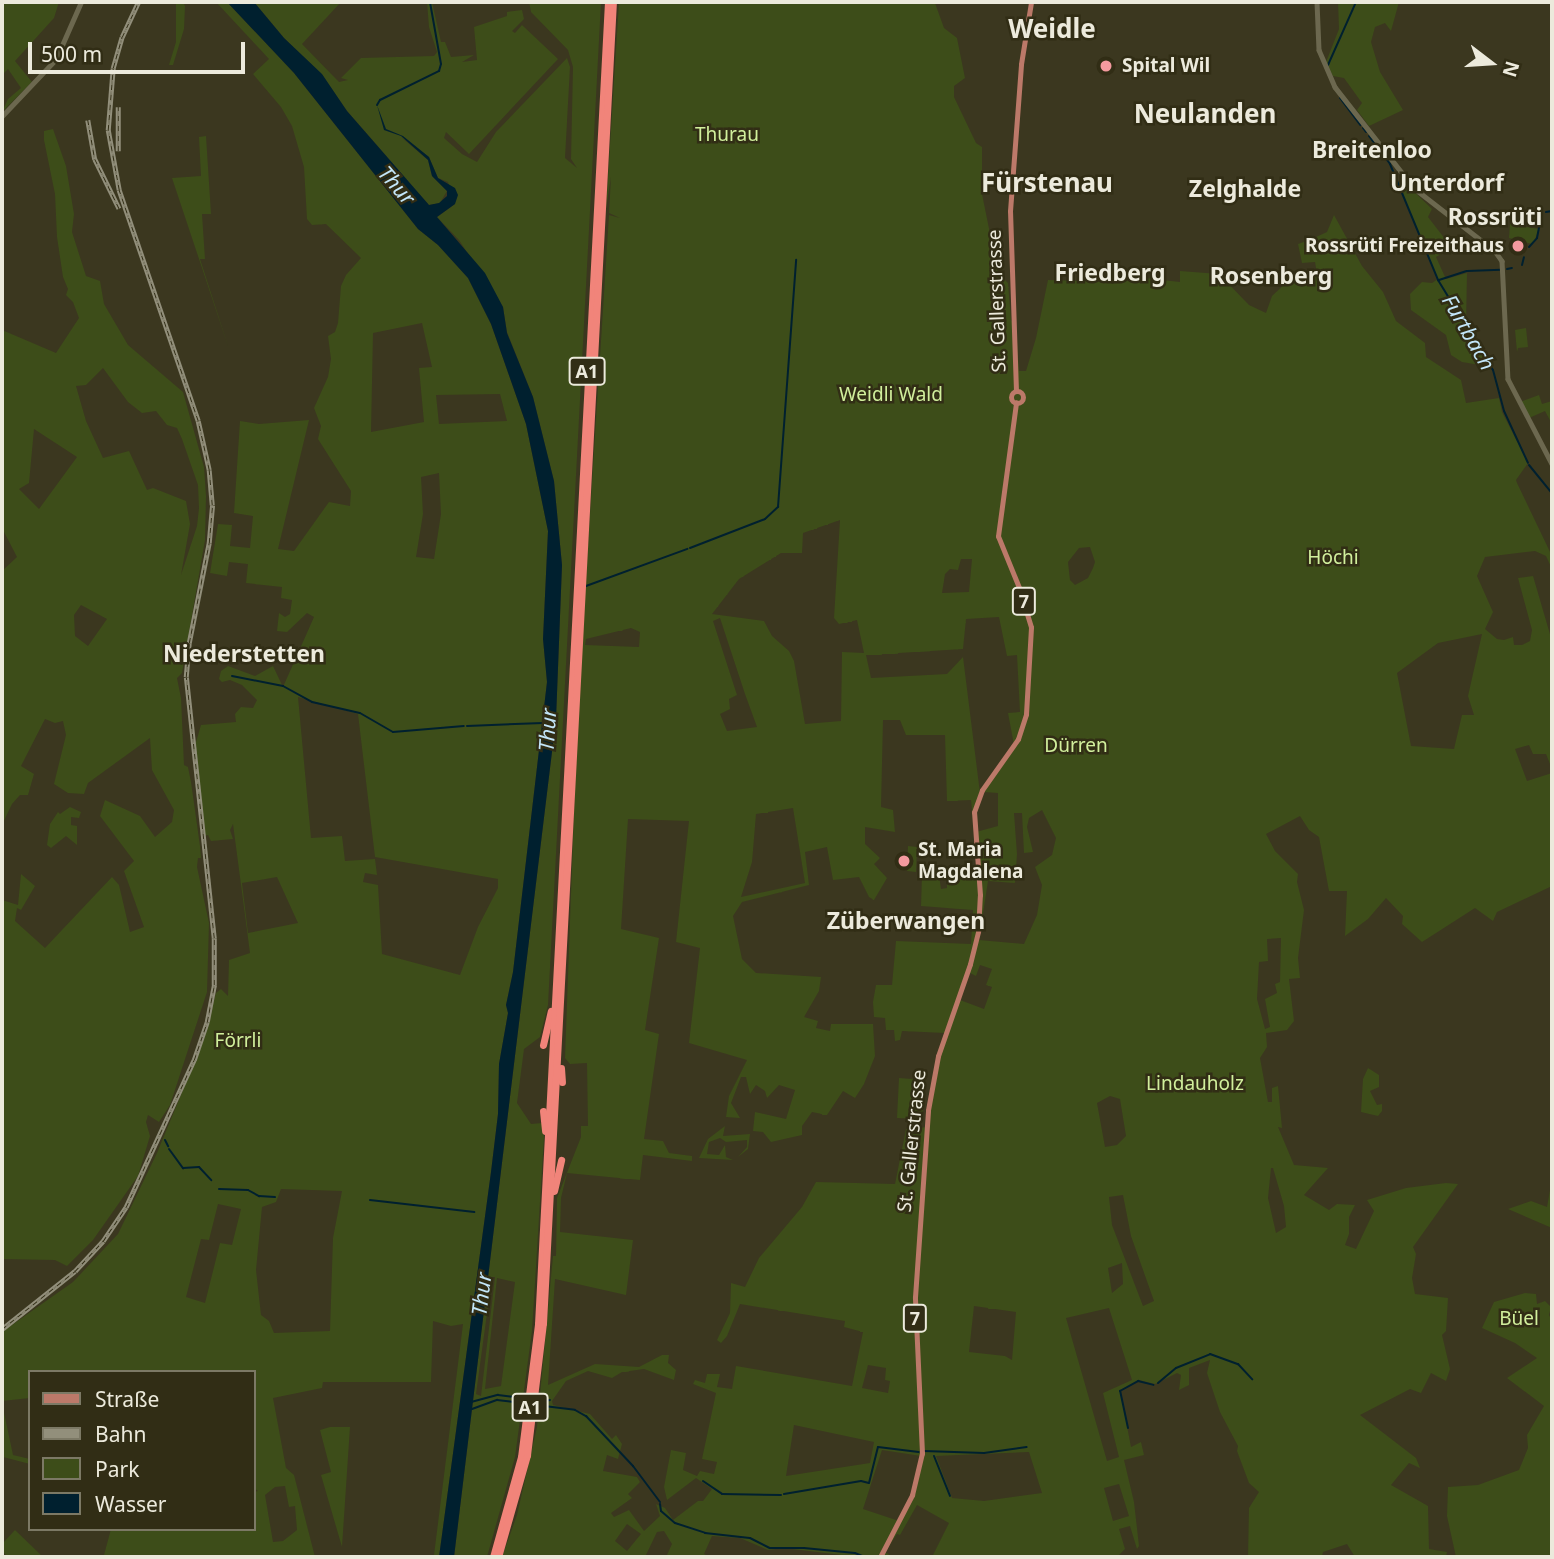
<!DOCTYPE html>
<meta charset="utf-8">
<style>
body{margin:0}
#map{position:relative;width:1554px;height:1559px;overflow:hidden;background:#3b371f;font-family:"Noto Sans",sans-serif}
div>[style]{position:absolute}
.green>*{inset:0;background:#3d4d19}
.water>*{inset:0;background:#00202f}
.stream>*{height:2px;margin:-1px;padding:0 1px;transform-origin:1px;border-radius:1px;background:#00202f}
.secondary>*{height:4.5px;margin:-2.25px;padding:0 2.25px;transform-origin:2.25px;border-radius:2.25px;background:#6c684f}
.primary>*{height:5px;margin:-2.5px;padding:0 2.5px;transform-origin:2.5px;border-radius:2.5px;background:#bc7969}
.primary>.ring{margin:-2.5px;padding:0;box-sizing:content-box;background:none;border:5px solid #bc7969;border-radius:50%}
.motorway>*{height:7px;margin:-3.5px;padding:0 3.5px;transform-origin:3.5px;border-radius:3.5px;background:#f1847a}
.rail>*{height:4.5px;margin-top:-2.25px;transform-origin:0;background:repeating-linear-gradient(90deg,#312d15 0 5px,#928f7b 0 10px);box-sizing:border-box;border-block:2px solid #928f7b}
.dots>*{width:19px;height:19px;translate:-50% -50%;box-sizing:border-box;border:4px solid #312d15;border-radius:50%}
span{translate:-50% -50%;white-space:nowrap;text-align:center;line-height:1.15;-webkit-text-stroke:5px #312d15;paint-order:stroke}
.shield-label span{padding:2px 5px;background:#312d15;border:2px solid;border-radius:5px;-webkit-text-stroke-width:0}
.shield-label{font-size:18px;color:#eceadc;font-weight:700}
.poi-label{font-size:19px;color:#eceadc;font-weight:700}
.left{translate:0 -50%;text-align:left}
.right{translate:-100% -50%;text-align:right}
.park-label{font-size:19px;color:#d1ef9c}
.street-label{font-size:19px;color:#eceadc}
.water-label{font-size:21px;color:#c3e6f9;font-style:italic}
.quarter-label{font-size:23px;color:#eceadc;font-weight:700}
.district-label{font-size:26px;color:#eceadc;font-weight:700}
.frame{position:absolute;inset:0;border:4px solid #eceadc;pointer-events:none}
.legend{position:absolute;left:28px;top:1370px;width:228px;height:161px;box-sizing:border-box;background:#312d15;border:2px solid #7c7965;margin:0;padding:9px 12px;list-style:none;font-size:21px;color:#eceadc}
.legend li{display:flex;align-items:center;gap:14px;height:35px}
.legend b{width:35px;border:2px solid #7c7965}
.north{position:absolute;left:1456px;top:28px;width:70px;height:70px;-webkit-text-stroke:5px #312d15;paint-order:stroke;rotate:107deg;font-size:19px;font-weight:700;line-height:28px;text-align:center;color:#eceadc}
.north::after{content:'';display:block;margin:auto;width:24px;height:32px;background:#eceadc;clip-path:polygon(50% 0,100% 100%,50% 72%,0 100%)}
.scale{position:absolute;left:28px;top:42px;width:217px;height:32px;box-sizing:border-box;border:4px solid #eceadc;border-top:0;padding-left:9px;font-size:21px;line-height:24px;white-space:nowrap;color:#eceadc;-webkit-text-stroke:5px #312d15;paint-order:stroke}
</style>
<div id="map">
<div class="green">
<i style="clip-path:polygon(17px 2px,59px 2px,54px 18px,15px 61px,32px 82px,2px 112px,8px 99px,21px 88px,8px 69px,2px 75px,2px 4px)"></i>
<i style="clip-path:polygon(176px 2px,183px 2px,185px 6px,184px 29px,173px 65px,169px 65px,176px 42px)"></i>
<i style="clip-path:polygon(evenodd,216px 2px,227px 2px,294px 73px,418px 229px,438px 245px,468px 278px,491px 324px,526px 424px,548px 531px,543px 639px,547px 682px,513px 972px,506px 1005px,508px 1013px,499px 1064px,498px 1114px,491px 1172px,439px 1557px,407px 1557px,434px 1555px,463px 1324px,451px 1326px,433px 1321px,431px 1382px,323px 1382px,322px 1388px,273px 1398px,286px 1468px,294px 1475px,315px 1557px,104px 1555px,111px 1529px,254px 1529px,254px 1492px,258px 1491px,254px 1488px,254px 1372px,30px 1372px,30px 1398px,2px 1401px,2px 1332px,73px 1282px,118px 1234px,157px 1153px,204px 1039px,216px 993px,221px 989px,228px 996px,229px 960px,250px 953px,233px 824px,230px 830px,233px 839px,211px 841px,208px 835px,204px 836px,194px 749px,201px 725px,236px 722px,235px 714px,241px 707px,253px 708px,257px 700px,242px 685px,230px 680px,222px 682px,219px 679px,221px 671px,228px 666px,255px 676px,273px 666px,283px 687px,314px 617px,307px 613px,287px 632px,277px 631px,279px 613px,285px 617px,290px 614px,292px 600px,281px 598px,282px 587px,246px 583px,248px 564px,229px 562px,227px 576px,210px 573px,218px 524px,232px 525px,230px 546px,250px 548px,253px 516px,234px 513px,240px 421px,259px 424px,309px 420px,278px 549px,294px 551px,329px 502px,350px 506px,351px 491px,318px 439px,321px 426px,314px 408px,328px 377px,331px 359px,328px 336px,335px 332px,338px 323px,341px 286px,346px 275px,361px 258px,326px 224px,312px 225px,307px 219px,304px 167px,292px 126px,281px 107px,253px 74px,269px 59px,216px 2px,422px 323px,432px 367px,419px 368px,424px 422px,371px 432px,373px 333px,422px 323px,216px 2px,500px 394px,507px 421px,439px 424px,436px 395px,500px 394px,216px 2px,439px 473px,441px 514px,434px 559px,416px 557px,423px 514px,421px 477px,439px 473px,216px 2px,298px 697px,358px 714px,375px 857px,498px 879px,498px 888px,478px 927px,460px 975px,382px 954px,378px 885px,363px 882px,365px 873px,377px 875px,375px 859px,345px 861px,342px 836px,311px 838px,298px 697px,216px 2px,277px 877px,298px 923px,248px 933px,242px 883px,277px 877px,216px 2px,281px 1189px,342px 1191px,333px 1238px,330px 1331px,274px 1333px,269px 1321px,261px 1315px,256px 1270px,262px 1207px,276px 1202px,281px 1189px,216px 2px,218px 1204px,241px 1209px,232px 1245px,220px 1243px,205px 1303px,186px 1297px,201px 1239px,209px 1240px,218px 1204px,216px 2px,285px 1486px,289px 1507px,295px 1506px,297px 1530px,283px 1541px,273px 1542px,265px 1495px,275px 1487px,285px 1486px)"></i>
<i style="clip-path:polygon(evenodd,254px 2px,341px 2px,302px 44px,339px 82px,348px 80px,341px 78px,361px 58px,434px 56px,437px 52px,429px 27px,427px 2px,432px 2px,441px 42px,445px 42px,451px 57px,474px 55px,462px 62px,477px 60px,474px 27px,507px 16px,507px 12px,522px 10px,524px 19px,512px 31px,515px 33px,522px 25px,558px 59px,469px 154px,446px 132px,444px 138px,462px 154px,477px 162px,496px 132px,567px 58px,570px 67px,565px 158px,577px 168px,571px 159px,573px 67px,568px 50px,531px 12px,529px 2px,601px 2px,548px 1005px,540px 1037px,524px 1049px,517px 1103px,531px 1124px,542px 1123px,544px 1137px,532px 1331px,515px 1457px,487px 1557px,454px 1557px,556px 719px,562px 565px,554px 481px,533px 397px,507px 332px,503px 307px,459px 240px,437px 217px,455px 204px,448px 182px,438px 178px,429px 157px,401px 137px,428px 160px,432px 176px,447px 191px,440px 203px,429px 205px,347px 111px,321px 74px,284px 38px,254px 2px,492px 1277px,495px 1277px,481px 1396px,476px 1394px,492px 1277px,254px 2px,497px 1278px,515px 1282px,501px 1386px,485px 1389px,497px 1278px)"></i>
<i style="clip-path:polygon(evenodd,619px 2px,935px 3px,944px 28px,957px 38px,965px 78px,954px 86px,954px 97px,976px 143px,982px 147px,982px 194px,998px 273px,1008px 283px,1011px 320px,1016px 326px,1019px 371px,1026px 371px,1036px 338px,1048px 280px,1121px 282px,1145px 278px,1180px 282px,1180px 271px,1219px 274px,1249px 305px,1266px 313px,1272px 296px,1289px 280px,1302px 287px,1317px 274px,1315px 262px,1302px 263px,1298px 244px,1315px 238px,1320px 245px,1316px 237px,1327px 232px,1334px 215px,1362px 266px,1383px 292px,1396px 321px,1425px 343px,1426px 357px,1461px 380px,1466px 403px,1499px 398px,1502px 412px,1528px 463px,1516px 480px,1517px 483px,1552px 556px,1552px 569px,1546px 556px,1535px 551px,1485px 557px,1477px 576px,1493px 612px,1485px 629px,1497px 639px,1504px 640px,1513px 637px,1514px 645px,1522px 645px,1530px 641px,1532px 630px,1518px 578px,1533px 576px,1552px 641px,1552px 769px,1546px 754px,1533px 754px,1529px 745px,1515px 749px,1527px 781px,1552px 773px,1552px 886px,1497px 912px,1493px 921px,1475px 908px,1422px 942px,1402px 924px,1403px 916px,1386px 898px,1368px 919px,1345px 936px,1347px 891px,1329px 891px,1319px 837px,1309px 830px,1300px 816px,1266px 834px,1275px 851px,1298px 874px,1297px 882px,1304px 910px,1298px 958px,1300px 978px,1289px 979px,1294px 1021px,1287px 1030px,1266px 1033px,1267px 1047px,1260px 1058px,1268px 1102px,1272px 1102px,1272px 1088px,1278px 1086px,1282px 1128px,1278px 1127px,1294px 1165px,1328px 1168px,1304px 1195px,1329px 1210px,1337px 1204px,1355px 1205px,1349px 1217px,1349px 1234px,1345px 1245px,1356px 1249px,1374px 1211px,1367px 1200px,1406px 1188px,1446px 1183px,1458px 1184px,1413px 1247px,1416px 1254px,1412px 1278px,1415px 1294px,1448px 1298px,1446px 1331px,1442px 1335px,1450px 1369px,1446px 1381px,1431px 1373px,1421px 1393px,1410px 1389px,1360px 1415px,1416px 1458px,1420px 1468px,1409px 1463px,1391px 1485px,1428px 1506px,1429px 1549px,1447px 1552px,1446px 1557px,1355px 1557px,1347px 1544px,1323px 1552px,1322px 1557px,1248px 1557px,1249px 1508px,1259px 1492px,1249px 1483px,1237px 1451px,1238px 1446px,1220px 1412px,1207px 1373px,1210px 1360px,1189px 1368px,1189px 1385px,1179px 1390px,1181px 1375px,1177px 1373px,1155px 1384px,1139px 1380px,1120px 1390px,1131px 1447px,1141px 1442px,1144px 1455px,1124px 1460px,1134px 1502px,1139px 1546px,1137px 1549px,1130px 1526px,1119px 1529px,1125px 1549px,1117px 1557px,932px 1557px,949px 1523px,917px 1505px,900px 1535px,897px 1534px,885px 1552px,893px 1557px,858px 1557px,784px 1548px,768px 1550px,740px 1538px,712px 1536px,704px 1554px,710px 1557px,666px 1557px,672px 1544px,664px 1531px,657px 1532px,645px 1557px,502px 1557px,517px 1515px,537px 1427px,553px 1256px,556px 1256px,557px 1198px,581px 1137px,581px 1126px,588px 1126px,587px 1063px,570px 1064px,565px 1058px,578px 703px,609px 215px,620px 218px,609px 213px,611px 177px,606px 209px,619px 2px,840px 520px,834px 618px,839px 624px,857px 620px,864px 653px,842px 652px,841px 721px,805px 724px,794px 661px,789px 651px,772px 636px,764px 621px,712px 614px,739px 579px,781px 553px,802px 553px,803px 533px,840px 520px,619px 2px,1090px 547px,1095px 562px,1093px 568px,1088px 578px,1075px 585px,1070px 580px,1068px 562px,1079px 548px,1090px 547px,619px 2px,961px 559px,972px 559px,969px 592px,942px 593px,945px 574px,950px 569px,958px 570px,961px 559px,619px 2px,999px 617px,1007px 656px,1017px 655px,1020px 712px,1008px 713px,1014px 745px,980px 793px,963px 657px,947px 674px,871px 678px,866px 655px,963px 649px,966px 619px,999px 617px,619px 2px,720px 618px,745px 694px,757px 727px,727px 731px,720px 714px,730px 709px,729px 699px,737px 695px,713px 621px,720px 618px,619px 2px,631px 628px,640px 632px,639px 647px,585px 645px,586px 639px,631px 628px,619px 2px,1482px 634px,1468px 696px,1474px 715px,1462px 715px,1454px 749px,1411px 746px,1397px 673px,1438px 643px,1482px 634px,619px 2px,883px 720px,900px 720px,906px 735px,945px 735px,947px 801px,971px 800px,978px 871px,947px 875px,947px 888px,941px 889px,939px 875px,922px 875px,921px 906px,973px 910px,971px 944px,896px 941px,892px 985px,876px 985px,873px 1002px,874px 1017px,885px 1018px,886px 1030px,894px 1030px,895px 1041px,900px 1040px,902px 1031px,945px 1033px,927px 1127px,906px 1129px,895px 1184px,816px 1182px,802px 1207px,759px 1258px,745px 1287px,731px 1283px,730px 1313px,717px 1340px,721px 1343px,727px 1336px,740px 1304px,845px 1321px,844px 1327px,863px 1332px,852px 1386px,736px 1366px,732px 1389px,717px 1387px,720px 1374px,707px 1374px,705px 1383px,695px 1380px,693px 1384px,716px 1393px,702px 1459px,717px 1462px,714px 1474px,700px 1471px,697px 1476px,683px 1470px,686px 1453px,671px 1450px,664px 1487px,667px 1500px,696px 1478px,712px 1489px,703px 1501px,698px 1501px,673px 1520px,665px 1508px,656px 1504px,660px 1516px,644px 1531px,629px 1510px,614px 1517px,611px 1513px,632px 1498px,628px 1494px,640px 1482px,637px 1477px,603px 1471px,607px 1455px,618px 1459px,622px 1444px,616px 1435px,612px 1439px,590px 1414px,553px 1405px,552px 1401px,566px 1381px,588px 1371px,612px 1378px,622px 1372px,644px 1369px,674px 1380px,676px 1370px,668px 1363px,669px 1355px,662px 1355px,639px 1367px,595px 1364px,548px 1385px,555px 1279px,626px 1295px,633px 1240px,560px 1232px,561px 1198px,567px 1173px,640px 1180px,643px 1155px,692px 1161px,692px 1156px,669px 1153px,663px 1141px,644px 1139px,659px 1034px,645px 1030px,659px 938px,621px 929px,628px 819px,689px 821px,676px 942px,700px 948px,689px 1043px,747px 1060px,729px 1096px,726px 1117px,740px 1118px,731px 1103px,741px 1077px,746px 1077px,750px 1094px,756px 1085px,765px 1091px,767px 1098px,779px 1085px,795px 1090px,786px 1119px,755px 1112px,753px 1131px,763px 1132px,771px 1142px,802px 1135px,802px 1126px,812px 1112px,827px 1115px,843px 1091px,855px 1098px,864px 1084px,875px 1056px,873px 1024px,831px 1024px,830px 1031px,816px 1028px,818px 1021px,804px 1017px,819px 991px,821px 977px,756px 973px,742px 959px,733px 916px,742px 902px,809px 885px,805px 852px,827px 847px,833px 880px,859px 877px,869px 897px,874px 900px,887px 878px,874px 864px,880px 858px,865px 844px,865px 827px,895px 832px,893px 810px,881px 807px,883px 720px,619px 2px,984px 792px,998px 793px,998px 826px,976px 832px,976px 812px,984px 792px,619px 2px,793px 808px,805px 883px,741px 897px,752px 862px,756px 814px,793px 808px,619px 2px,1042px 810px,1056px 838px,1052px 855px,1035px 867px,1042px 885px,1037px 915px,1024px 944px,979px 940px,988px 881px,1015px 883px,1017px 854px,1014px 813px,1022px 813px,1024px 853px,1033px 852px,1027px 827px,1029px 818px,1042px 810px,619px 2px,1281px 938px,1280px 982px,1275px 984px,1277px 993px,1265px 999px,1270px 1027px,1265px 1029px,1257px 999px,1259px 962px,1268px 961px,1267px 939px,1281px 938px,619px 2px,980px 965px,992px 969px,986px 985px,992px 987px,984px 1009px,960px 1000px,970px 973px,976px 976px,980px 965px,619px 2px,1110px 1096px,1120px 1099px,1126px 1136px,1117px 1145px,1105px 1147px,1097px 1103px,1110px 1096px,619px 2px,1271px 1168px,1273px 1168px,1284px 1206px,1286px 1227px,1276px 1233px,1268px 1198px,1271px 1168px,619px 2px,1123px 1195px,1131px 1236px,1154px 1301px,1143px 1306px,1112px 1225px,1109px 1197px,1123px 1195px,619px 2px,1122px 1263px,1123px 1284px,1112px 1293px,1108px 1268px,1122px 1263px,619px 2px,974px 1306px,1016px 1312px,1012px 1360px,1005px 1356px,969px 1352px,974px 1306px,619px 2px,1109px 1308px,1132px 1380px,1103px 1393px,1119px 1457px,1107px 1461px,1066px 1318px,1109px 1308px,619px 2px,868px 1365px,886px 1368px,885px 1380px,890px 1381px,888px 1393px,862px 1388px,868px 1365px,619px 2px,794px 1425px,874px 1442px,870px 1463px,786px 1476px,794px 1425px,619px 2px,882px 1450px,921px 1456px,909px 1502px,899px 1521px,863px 1509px,882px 1450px,619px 2px,1029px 1452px,1042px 1493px,984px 1501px,952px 1498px,936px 1456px,1029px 1452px,619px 2px,1119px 1484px,1129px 1516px,1113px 1521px,1104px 1488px,1119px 1484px,619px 2px,627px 1524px,641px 1534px,627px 1551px,615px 1541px,627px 1524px)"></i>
<i style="clip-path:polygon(1338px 2px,1399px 2px,1391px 31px,1385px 23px,1375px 27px,1371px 42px,1380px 72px,1403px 110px,1369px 126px,1357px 110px,1362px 103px,1344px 78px,1333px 76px,1326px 62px,1339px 29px)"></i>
<i style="clip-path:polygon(evenodd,53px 129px,66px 166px,74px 214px,72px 232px,86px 276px,100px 281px,104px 304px,128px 345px,183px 392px,204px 467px,206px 496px,205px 540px,182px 673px,177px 678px,181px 698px,184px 765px,188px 767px,191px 782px,200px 846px,201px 858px,198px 858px,197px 867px,209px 923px,207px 992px,170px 1105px,159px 1122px,148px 1115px,146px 1122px,150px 1136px,138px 1176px,93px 1240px,67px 1266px,55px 1260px,2px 1259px,2px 900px,18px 905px,21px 874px,35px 886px,21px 910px,17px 908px,15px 921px,45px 948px,112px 877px,119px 885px,130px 932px,144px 927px,124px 871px,134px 861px,100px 816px,105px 800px,140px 816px,155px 837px,172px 822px,174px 810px,152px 770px,150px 738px,88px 783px,84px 794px,68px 793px,54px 784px,66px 735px,63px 721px,55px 723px,45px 719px,21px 766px,34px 774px,28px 795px,20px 795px,12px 804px,2px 825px,2px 571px,17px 557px,2px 528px,2px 330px,56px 353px,79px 318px,73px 302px,66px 295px,68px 289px,63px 277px,57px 237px,55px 194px,44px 140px,44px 131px,53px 129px,103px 368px,128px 402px,142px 413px,156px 411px,167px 425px,177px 428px,182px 439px,198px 485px,199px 508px,197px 526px,181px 575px,190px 524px,186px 501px,153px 488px,147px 490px,129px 451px,103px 458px,86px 421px,76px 386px,86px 385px,103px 368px,53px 129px,34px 429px,77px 457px,39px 509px,19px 489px,29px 483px,34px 429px,53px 129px,81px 605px,107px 619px,88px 646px,75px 636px,74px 615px,81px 605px)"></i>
<i style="clip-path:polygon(206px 136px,211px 214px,202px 214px,205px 259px,200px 259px,229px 349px,172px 178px,201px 176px,199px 137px)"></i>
<i style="clip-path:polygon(1405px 183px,1432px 209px,1428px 217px,1452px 248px,1436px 257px,1446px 279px,1467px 273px,1466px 325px,1492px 367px,1462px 362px,1451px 355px,1446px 335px,1411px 310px,1410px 294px,1422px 282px,1432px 283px,1438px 279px,1399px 187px)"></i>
<i style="clip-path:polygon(1510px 224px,1539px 229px,1534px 241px,1532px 244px,1509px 238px)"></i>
<i style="clip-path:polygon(1526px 328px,1528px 347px,1518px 348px,1517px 352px,1515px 330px)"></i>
<i style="clip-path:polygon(1539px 395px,1542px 404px,1552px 401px,1552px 424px,1545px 411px,1529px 418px,1520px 402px)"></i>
<i style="clip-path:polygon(70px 807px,81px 812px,79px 818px,71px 817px,71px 825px,77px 826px,77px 845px,66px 836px,51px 848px,47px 845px,50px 824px,58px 812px,60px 814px)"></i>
<i style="clip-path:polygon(908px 846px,917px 847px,916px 872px,907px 871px)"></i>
<i style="clip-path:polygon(1368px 1068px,1379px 1075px,1379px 1087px,1370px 1091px,1377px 1105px,1382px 1104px,1382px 1111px,1378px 1116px,1361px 1112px,1363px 1079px)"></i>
<i style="clip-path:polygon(899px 1078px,925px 1080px,922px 1119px,897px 1118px)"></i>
<i style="clip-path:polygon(725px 1126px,723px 1136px,750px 1134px,748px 1149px,738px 1157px,747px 1147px,747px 1140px,726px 1142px,720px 1138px,709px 1142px,707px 1154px,719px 1155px,725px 1145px,726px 1157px,733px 1160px,699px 1158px,708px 1139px)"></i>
<i style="clip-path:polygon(1552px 1179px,1552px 1228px,1508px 1209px,1531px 1201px,1547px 1207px)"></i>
<i style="clip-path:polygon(1525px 1293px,1536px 1294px,1537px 1304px,1545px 1301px,1551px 1307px,1549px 1315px,1552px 1321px,1552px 1557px,1456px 1557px,1447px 1516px,1448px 1487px,1478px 1485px,1519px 1470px,1528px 1448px,1527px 1435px,1544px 1406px,1507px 1378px,1537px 1358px,1515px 1343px,1482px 1328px,1494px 1302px)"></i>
<i style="clip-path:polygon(2px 1403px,13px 1455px,30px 1459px,30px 1464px,3px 1457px)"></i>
<i style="clip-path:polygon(330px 1427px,350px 1427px,342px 1547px,321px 1475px,331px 1472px,320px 1430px)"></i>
<i style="clip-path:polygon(15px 1530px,42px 1556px,40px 1557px,8px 1557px,2px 1551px,2px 1544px)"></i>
</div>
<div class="water">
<i style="clip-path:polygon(227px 2px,254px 2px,284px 38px,322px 74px,347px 111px,429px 205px,439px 203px,447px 196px,447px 191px,432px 176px,428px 160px,401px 136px,384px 130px,377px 105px,386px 129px,403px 136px,429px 157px,438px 178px,455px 188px,458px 195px,455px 204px,437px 217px,485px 273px,503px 307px,507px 333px,533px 397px,554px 481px,562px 565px,556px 719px,454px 1557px,439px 1557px,491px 1172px,498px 1114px,499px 1064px,508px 1013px,506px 1005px,513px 972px,547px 682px,543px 639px,548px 531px,526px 424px,491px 324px,468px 278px,438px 245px,418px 229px,294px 73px)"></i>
</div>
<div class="stream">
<i style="left:1328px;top:65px;width:69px;rotate:-66deg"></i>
<i style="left:1340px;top:98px;width:34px;rotate:53deg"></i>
<i style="left:377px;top:105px;width:6px;rotate:-59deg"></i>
<i style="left:380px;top:100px;width:66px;rotate:-26.2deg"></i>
<i style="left:439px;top:71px;width:7px;rotate:-74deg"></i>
<i style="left:441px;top:64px;width:63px;rotate:-100.1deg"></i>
<i style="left:1363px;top:128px;width:5px;rotate:53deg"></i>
<i style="left:1369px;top:136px;width:35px;rotate:53deg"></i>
<i style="left:1390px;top:164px;width:126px;rotate:67.5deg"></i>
<i style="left:1438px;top:280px;width:105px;rotate:58.6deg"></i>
<i style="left:1493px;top:370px;width:42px;rotate:75deg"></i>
<i style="left:1504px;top:411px;width:57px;rotate:65.2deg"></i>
<i style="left:1546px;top:212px;width:6px;rotate:-9deg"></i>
<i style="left:1529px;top:247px;width:12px;rotate:-48deg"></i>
<i style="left:1537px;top:238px;width:25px;rotate:-79deg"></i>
<i style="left:1522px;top:265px;width:8px;rotate:-76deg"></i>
<i style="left:1507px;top:269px;width:5px;rotate:-11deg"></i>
<i style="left:1439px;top:280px;width:29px;rotate:-18deg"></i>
<i style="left:1467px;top:271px;width:34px;rotate:-2deg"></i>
<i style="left:1529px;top:465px;width:36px;rotate:51deg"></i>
<i style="left:690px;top:548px;width:80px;rotate:-21.1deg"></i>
<i style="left:765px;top:519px;width:18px;rotate:-43deg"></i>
<i style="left:778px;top:507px;width:248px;rotate:-85.8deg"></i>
<i style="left:586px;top:586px;width:108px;rotate:-20.1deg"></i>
<i style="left:232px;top:676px;width:52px;rotate:11.1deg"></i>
<i style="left:283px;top:686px;width:33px;rotate:29deg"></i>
<i style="left:312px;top:702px;width:49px;rotate:12.9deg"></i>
<i style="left:360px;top:713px;width:38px;rotate:30deg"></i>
<i style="left:393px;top:732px;width:71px;rotate:-4.8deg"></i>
<i style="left:467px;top:726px;width:76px;rotate:-2.3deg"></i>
<i style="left:165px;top:1140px;width:7px;rotate:63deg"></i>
<i style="left:169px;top:1149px;width:24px;rotate:54deg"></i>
<i style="left:183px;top:1168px;width:16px;rotate:-4deg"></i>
<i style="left:199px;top:1167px;width:18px;rotate:47deg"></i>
<i style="left:219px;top:1189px;width:29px;rotate:2deg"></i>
<i style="left:248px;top:1190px;width:13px;rotate:29deg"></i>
<i style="left:259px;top:1196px;width:16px;rotate:4deg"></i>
<i style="left:370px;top:1200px;width:105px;rotate:6.6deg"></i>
<i style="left:1158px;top:1383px;width:23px;rotate:-40deg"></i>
<i style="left:1176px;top:1368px;width:37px;rotate:-22deg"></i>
<i style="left:1210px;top:1354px;width:30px;rotate:20deg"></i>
<i style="left:1238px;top:1364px;width:21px;rotate:47deg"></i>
<i style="left:545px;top:1401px;width:5px;rotate:-11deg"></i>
<i style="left:471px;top:1402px;width:28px;rotate:-15deg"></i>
<i style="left:498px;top:1395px;width:23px;rotate:7deg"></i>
<i style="left:544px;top:1406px;width:31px;rotate:7deg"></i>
<i style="left:575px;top:1410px;width:13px;rotate:29deg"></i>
<i style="left:586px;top:1416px;width:69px;rotate:46.8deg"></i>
<i style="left:633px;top:1466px;width:45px;rotate:53.1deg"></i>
<i style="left:472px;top:1409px;width:27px;rotate:-20deg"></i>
<i style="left:497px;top:1400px;width:24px;rotate:7deg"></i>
<i style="left:1128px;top:1428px;width:38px;rotate:-102deg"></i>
<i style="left:1120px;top:1391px;width:21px;rotate:-29deg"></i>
<i style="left:1138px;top:1381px;width:16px;rotate:14deg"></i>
<i style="left:924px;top:1451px;width:60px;rotate:1.9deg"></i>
<i style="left:984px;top:1453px;width:43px;rotate:-7.9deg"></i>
<i style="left:934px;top:1456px;width:43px;rotate:68.2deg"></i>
<i style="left:703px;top:1481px;width:23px;rotate:34deg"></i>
<i style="left:722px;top:1494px;width:59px;rotate:1deg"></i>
<i style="left:784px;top:1494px;width:78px;rotate:-9.6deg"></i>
<i style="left:861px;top:1481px;width:8px;rotate:14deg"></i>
<i style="left:869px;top:1483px;width:37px;rotate:-76deg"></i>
<i style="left:878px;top:1447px;width:41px;rotate:7deg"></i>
<i style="left:660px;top:1504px;width:7px;rotate:82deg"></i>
<i style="left:661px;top:1511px;width:18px;rotate:41deg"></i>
<i style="left:675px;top:1523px;width:32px;rotate:18deg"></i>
<i style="left:705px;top:1533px;width:45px;rotate:6.3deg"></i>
<i style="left:750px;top:1538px;width:22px;rotate:27deg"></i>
<i style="left:770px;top:1548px;width:34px"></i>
<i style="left:804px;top:1548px;width:51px;rotate:5.6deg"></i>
<i style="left:855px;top:1553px;width:11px;rotate:22deg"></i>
</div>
<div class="secondary">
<i style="left:1317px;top:2px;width:48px;rotate:87.6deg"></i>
<i style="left:1319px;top:50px;width:40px;rotate:66.6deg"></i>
<i style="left:1335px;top:87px;width:128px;rotate:52deg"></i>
<i style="left:1414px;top:188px;width:103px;rotate:37.9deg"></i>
<i style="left:1495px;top:251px;width:12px;rotate:55deg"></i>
<i style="left:1502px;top:261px;width:118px;rotate:87.1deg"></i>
<i style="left:1508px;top:379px;width:96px;rotate:62.6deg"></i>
<i style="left:2px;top:116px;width:79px;rotate:-46.5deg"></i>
<i style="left:56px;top:59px;width:62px;rotate:-66.3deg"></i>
</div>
<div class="primary">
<i style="left:1016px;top:391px;width:180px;rotate:-91.9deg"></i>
<i style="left:1010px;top:211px;width:147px;rotate:-85.7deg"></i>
<i style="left:1021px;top:64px;width:63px;rotate:-80.8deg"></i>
<i class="ring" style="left:1011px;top:391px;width:7px;height:7px"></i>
<i style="left:880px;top:1557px;width:70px;rotate:-62.7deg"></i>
<i style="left:912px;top:1495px;width:43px;rotate:-76.6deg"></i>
<i style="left:922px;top:1453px;width:156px;rotate:-92.6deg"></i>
<i style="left:915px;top:1297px;width:187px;rotate:-86deg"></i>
<i style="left:928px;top:1110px;width:55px;rotate:-79.5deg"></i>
<i style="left:938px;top:1056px;width:97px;rotate:-70.8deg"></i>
<i style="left:970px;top:964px;width:34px;rotate:-76deg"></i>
<i style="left:978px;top:931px;width:36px;rotate:-87deg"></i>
<i style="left:980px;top:895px;width:83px;rotate:-94.1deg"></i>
<i style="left:974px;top:812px;width:23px;rotate:-70deg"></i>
<i style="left:982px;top:790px;width:62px;rotate:-54.8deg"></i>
<i style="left:1018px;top:739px;width:26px;rotate:-72deg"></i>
<i style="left:1026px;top:714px;width:87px;rotate:-86.7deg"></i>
<i style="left:1031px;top:627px;width:39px;rotate:-107deg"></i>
<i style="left:1020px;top:590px;width:58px;rotate:-112.2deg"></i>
<i style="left:998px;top:536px;width:135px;rotate:-82.3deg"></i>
</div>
<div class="motorway">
<i style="left:543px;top:1045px;width:35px;rotate:-77deg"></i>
<i style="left:561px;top:1068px;width:14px;rotate:86deg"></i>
<i style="left:543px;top:1111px;width:20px;rotate:84deg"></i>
<i style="left:554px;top:1191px;width:32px;rotate:-77deg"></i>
<i style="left:493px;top:1557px;width:104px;rotate:-74.4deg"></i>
<i style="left:521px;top:1457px;width:134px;rotate:-82.7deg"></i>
<i style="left:538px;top:1324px;width:1324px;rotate:-86.97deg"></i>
<i style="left:498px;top:1557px;width:106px;rotate:-74.1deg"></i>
<i style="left:527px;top:1455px;width:133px;rotate:-83.1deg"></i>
<i style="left:543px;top:1323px;width:1323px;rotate:-86.97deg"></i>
</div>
<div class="rail">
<i style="left:88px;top:120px;width:40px;rotate:80deg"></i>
<i style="left:95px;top:159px;width:55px;rotate:63.9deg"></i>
<i style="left:118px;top:151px;width:44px;rotate:-90deg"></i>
<i style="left:2px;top:1329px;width:93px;rotate:-38.5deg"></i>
<i style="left:75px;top:1271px;width:41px;rotate:-47deg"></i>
<i style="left:103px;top:1241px;width:41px;rotate:-55.9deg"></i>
<i style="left:126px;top:1207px;width:162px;rotate:-65.2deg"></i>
<i style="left:194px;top:1060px;width:40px;rotate:-71.1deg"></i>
<i style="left:207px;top:1022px;width:38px;rotate:-79deg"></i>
<i style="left:214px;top:985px;width:47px;rotate:-90deg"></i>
<i style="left:214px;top:938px;width:262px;rotate:-96.1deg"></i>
<i style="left:186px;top:677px;width:34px;rotate:-85deg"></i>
<i style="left:189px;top:643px;width:102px;rotate:-78.7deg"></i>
<i style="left:209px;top:543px;width:38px;rotate:-85deg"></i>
<i style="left:212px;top:505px;width:35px;rotate:-95deg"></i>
<i style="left:209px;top:470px;width:50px;rotate:-102.7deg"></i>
<i style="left:198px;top:421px;width:244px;rotate:-108.9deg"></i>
<i style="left:119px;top:190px;width:61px;rotate:-100.4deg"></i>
<i style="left:108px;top:130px;width:62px;rotate:-85.4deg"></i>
<i style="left:113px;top:68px;width:32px;rotate:-74deg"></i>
<i style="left:122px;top:37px;width:38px;rotate:-65deg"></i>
</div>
<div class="dots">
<i style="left:1106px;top:66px;background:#f49a9f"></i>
<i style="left:1518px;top:246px;background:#f49a9f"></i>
<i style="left:904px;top:861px;background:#f49a9f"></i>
</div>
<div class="shield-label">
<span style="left:587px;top:371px">A1</span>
<span style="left:1024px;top:601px">7</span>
<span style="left:915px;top:1318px">7</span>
<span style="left:530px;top:1407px">A1</span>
</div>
<div class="poi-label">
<span class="left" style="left:1122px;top:66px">Spital Wil</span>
<span class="right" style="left:1504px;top:246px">Rossrüti Freizeithaus</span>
<span class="left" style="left:918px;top:861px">St. Maria<br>Magdalena</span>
</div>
<div class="park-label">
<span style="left:727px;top:135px">Thurau</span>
<span style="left:891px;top:395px">Weidli Wald</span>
<span style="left:1333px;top:558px">Höchi</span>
<span style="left:1076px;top:746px">Dürren</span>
<span style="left:238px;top:1041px">Förrli</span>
<span style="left:1195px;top:1084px">Lindauholz</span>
<span style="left:1519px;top:1319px">Büel</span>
</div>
<div class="street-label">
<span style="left:997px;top:301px;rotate:-92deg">St. Gallerstrasse</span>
<span style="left:912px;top:1141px;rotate:-84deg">St. Gallerstrasse</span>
</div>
<div class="water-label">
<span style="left:397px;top:185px;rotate:49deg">Thur</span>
<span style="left:1469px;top:332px;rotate:60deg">Furtbach</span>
<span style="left:547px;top:730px;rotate:-86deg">Thur</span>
<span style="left:481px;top:1294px;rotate:-83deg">Thur</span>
</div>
<div class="quarter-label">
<span style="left:1372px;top:149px">Breitenloo</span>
<span style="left:1447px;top:182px">Unterdorf</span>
<span style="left:1245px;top:188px">Zelghalde</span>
<span style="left:1495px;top:216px">Rossrüti</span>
<span style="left:1110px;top:272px">Friedberg</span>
<span style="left:1271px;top:275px">Rosenberg</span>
<span style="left:244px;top:653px">Niederstetten</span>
<span style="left:906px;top:920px">Züberwangen</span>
</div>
<div class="district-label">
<span style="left:1052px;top:29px">Weidle</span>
<span style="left:1205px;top:114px">Neulanden</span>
<span style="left:1047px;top:183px">Fürstenau</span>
</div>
<div class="frame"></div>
<ul class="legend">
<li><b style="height:9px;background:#bc7969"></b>Straße</li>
<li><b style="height:9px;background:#928f7b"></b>Bahn</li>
<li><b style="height:19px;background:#3d4d19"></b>Park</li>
<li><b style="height:19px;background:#00202f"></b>Wasser</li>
</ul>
<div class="north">N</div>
<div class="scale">500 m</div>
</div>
